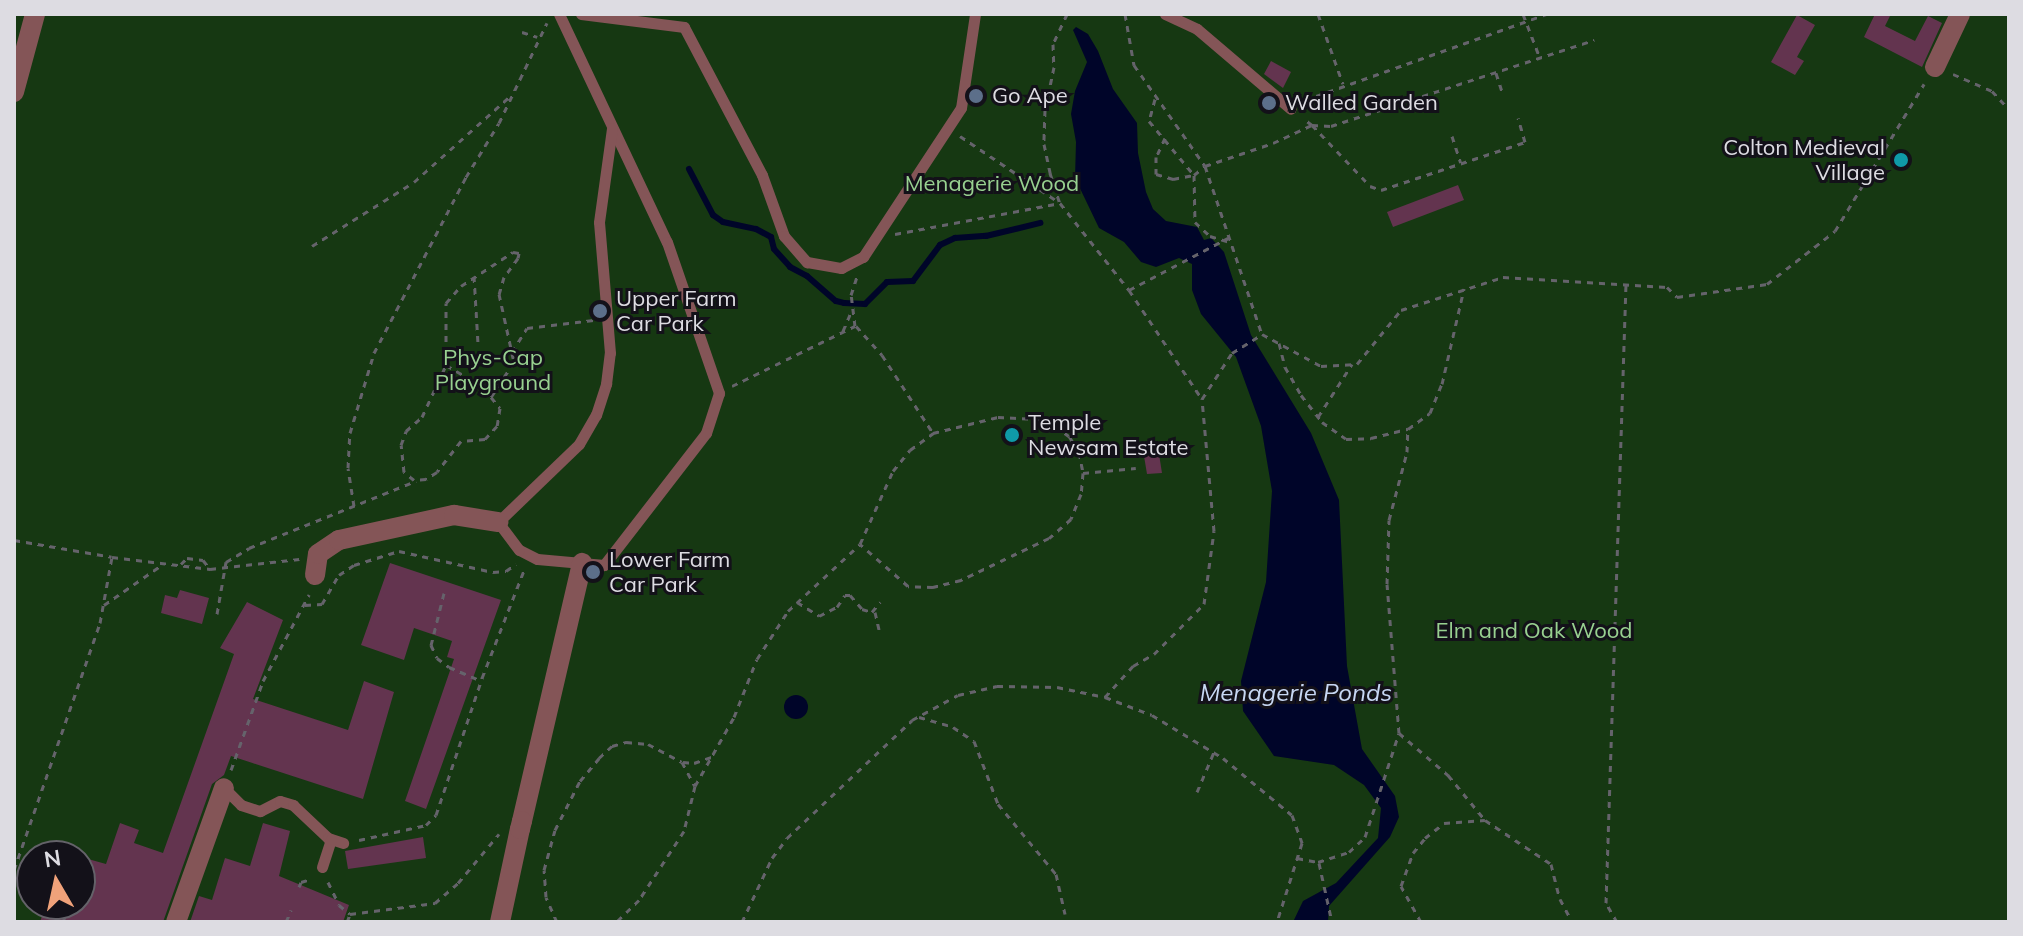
<!DOCTYPE html>
<style>
body{margin:0}
#map{position:relative;width:2023px;height:936px;overflow:hidden;background:#1c1a23;font-family:Mulish,sans-serif}
div>[style]{position:absolute}
.green>*{inset:0;background:#163812}
.water>*{inset:0;background:#000529}
.round{border-radius:50%}
.stream>*{height:6px;margin:-3px;padding:0 3px;transform-origin:3px;border-radius:3px;background:#000529}
.building>*{inset:0;background:#63344f}
.path>*{height:3px;margin-top:-1.5px;transform-origin:0;background:repeating-linear-gradient(90deg,#65636b 0 6px,transparent 0 12px)}
.lane>*{height:11px;margin:-5.5px;padding:0 5.5px;transform-origin:5.5px;border-radius:5.5px;background:#845557}
.street>*{height:20px;margin:-10px;padding:0 10px;transform-origin:10px;border-radius:10px;background:#845557}
.street-bridge>*{height:20px;margin:-10px;padding:0 10px;transform-origin:10px;border-radius:10px;background:#845557}
.dots>*{width:22px;height:22px;translate:-50% -50%;box-sizing:border-box;border:4px solid #131119;border-radius:50%}
span{translate:-50% -50%;white-space:nowrap;text-align:center;line-height:1.15;-webkit-text-stroke:6px #131119;paint-order:stroke}
.poi-label{font-size:22px;color:#dddce2}
.left{translate:0 -50%;text-align:left}
.right{translate:-100% -50%;text-align:right}
.park-label{font-size:22px;color:#98d190}
.water-label{font-size:24px;color:#c7d7f3;font-style:italic}
.frame{position:absolute;inset:0;border:16px solid #dddce2;pointer-events:none}
.north{position:absolute;left:16px;top:840px;width:80px;height:80px;box-sizing:border-box;background:#131119;border:2px solid #646269;border-radius:50%;rotate:351deg;font-size:22px;font-weight:700;line-height:32px;text-align:center;color:#dddce2}
.north::after{content:'';display:block;margin:auto;width:28px;height:36px;background:#f0a27a;clip-path:polygon(50% 0,100% 100%,50% 72%,0 100%)}
</style>
<div id="map">
<div class="green">
<i style="clip-path:polygon(evenodd,14px 14px,2009px 14px,2009px 922px,14px 922px,14px 14px,32px 856px,80px 856px,80px 904px,32px 904px,32px 856px)"></i>
</div>
<div class="water">
<i style="clip-path:polygon(1076px 27px,1088px 34px,1098px 51px,1113px 89px,1137px 123px,1138px 153px,1146px 192px,1153px 209px,1166px 221px,1197px 227px,1204px 240px,1211px 238px,1224px 252px,1251px 335px,1311px 433px,1339px 500px,1347px 666px,1362px 749px,1395px 796px,1399px 817px,1390px 837px,1329px 906px,1328px 922px,1293px 922px,1303px 901px,1336px 883px,1378px 838px,1381px 808px,1364px 785px,1334px 765px,1274px 756px,1243px 711px,1241px 681px,1266px 582px,1272px 491px,1261px 426px,1236px 357px,1201px 314px,1192px 290px,1192px 264px,1179px 258px,1156px 267px,1141px 262px,1124px 242px,1099px 228px,1075px 178px,1076px 142px,1071px 114px,1075px 91px,1087px 62px,1073px 30px)"></i>
<i class="round" style="left:784px;top:695px;width:24px;height:24px"></i>
</div>
<div class="stream">
<i style="left:689px;top:169px;width:52px;rotate:62.4deg"></i>
<i style="left:713px;top:215px;width:12px;rotate:35deg"></i>
<i style="left:723px;top:222px;width:34px;rotate:12deg"></i>
<i style="left:756px;top:229px;width:17px;rotate:28deg"></i>
<i style="left:771px;top:237px;width:12px;rotate:76deg"></i>
<i style="left:774px;top:249px;width:24px;rotate:48deg"></i>
<i style="left:790px;top:267px;width:19px;rotate:28deg"></i>
<i style="left:807px;top:276px;width:38px;rotate:41deg"></i>
<i style="left:836px;top:301px;width:8px;rotate:14deg"></i>
<i style="left:844px;top:303px;width:21px;rotate:3deg"></i>
<i style="left:865px;top:304px;width:31px;rotate:-45deg"></i>
<i style="left:887px;top:282px;width:26px;rotate:-2deg"></i>
<i style="left:913px;top:281px;width:45px;rotate:-53.1deg"></i>
<i style="left:940px;top:245px;width:17px;rotate:-25deg"></i>
<i style="left:955px;top:238px;width:31px;rotate:-4deg"></i>
<i style="left:986px;top:236px;width:56px;rotate:-13.5deg"></i>
</div>
<div class="building">
<i style="clip-path:polygon(1875px 14px,1891px 14px,1885px 26px,1915px 41px,1928px 16px,1942px 23px,1922px 67px,1864px 37px)"></i>
<i style="clip-path:polygon(1797px 15px,1815px 25px,1797px 57px,1804px 61px,1795px 75px,1771px 62px)"></i>
<i style="clip-path:polygon(1271px 61px,1291px 72px,1283px 88px,1264px 74px)"></i>
<i style="clip-path:polygon(1458px 185px,1464px 200px,1393px 227px,1387px 212px)"></i>
<i style="clip-path:polygon(1159px 454px,1162px 473px,1147px 474px,1144px 456px)"></i>
<i style="clip-path:polygon(390px 563px,501px 600px,426px 809px,405px 801px,454px 659px,447px 657px,452px 641px,414px 628px,404px 660px,361px 645px)"></i>
<i style="clip-path:polygon(180px 590px,209px 598px,202px 624px,161px 613px,165px 595px,177px 598px)"></i>
<i style="clip-path:polygon(247px 602px,283px 620px,253px 699px,348px 730px,364px 681px,394px 692px,363px 799px,231px 756px,224px 775px,212px 784px,163px 922px,40px 922px,46px 904px,80px 904px,80px 885px,88px 859px,106px 864px,120px 823px,139px 830px,134px 843px,163px 853px,234px 654px,220px 648px)"></i>
<i style="clip-path:polygon(263px 823px,290px 831px,279px 876px,349px 905px,343px 922px,190px 922px,199px 896px,212px 900px,225px 858px,250px 866px)"></i>
<i style="clip-path:polygon(423px 837px,426px 858px,348px 869px,345px 851px)"></i>
</div>
<div class="path">
<i style="left:1067px;top:14px;width:33px;rotate:115deg"></i>
<i style="left:1053px;top:44px;width:23px;rotate:88deg"></i>
<i style="left:1054px;top:67px;width:44px;rotate:101.8deg"></i>
<i style="left:1045px;top:110px;width:34px;rotate:92deg"></i>
<i style="left:1044px;top:144px;width:30px;rotate:78deg"></i>
<i style="left:1050px;top:173px;width:32px;rotate:72deg"></i>
<i style="left:1060px;top:203px;width:111px;rotate:51.6deg"></i>
<i style="left:1129px;top:290px;width:131px;rotate:56.2deg"></i>
<i style="left:1125px;top:14px;width:52px;rotate:80deg"></i>
<i style="left:1134px;top:65px;width:123px;rotate:54.9deg"></i>
<i style="left:1205px;top:166px;width:177px;rotate:71.3deg"></i>
<i style="left:1262px;top:334px;width:67px;rotate:28.5deg"></i>
<i style="left:1321px;top:366px;width:36px;rotate:-3deg"></i>
<i style="left:1357px;top:364px;width:70px;rotate:-50.8deg"></i>
<i style="left:1401px;top:310px;width:107px;rotate:-17.9deg"></i>
<i style="left:1503px;top:277px;width:164px;rotate:3.5deg"></i>
<i style="left:1667px;top:287px;width:14px;rotate:45deg"></i>
<i style="left:1677px;top:297px;width:91px;rotate:-8.2deg"></i>
<i style="left:1767px;top:284px;width:86px;rotate:-37.9deg"></i>
<i style="left:1835px;top:231px;width:172px;rotate:-58.8deg"></i>
<i style="left:1318px;top:14px;width:74px;rotate:70.3deg"></i>
<i style="left:1523px;top:14px;width:47px;rotate:68.9deg"></i>
<i style="left:522px;top:32px;width:16px;rotate:18deg"></i>
<i style="left:1496px;top:73px;width:19px;rotate:72deg"></i>
<i style="left:1953px;top:74px;width:43px;rotate:23.6deg"></i>
<i style="left:1992px;top:91px;width:25px;rotate:47deg"></i>
<i style="left:1155px;top:99px;width:23px;rotate:105deg"></i>
<i style="left:1149px;top:121px;width:70px;rotate:50.2deg"></i>
<i style="left:1194px;top:175px;width:47px;rotate:88.8deg"></i>
<i style="left:1195px;top:222px;width:21px;rotate:43deg"></i>
<i style="left:1210px;top:236px;width:21px;rotate:17deg"></i>
<i style="left:1305px;top:100px;width:256px;rotate:-19.6deg"></i>
<i style="left:1312px;top:125px;width:19px;rotate:3deg"></i>
<i style="left:1331px;top:126px;width:277px;rotate:-18.1deg"></i>
<i style="left:1312px;top:125px;width:84px;rotate:46.4deg"></i>
<i style="left:1370px;top:186px;width:12px;rotate:20deg"></i>
<i style="left:1381px;top:190px;width:152px;rotate:-18.4deg"></i>
<i style="left:1525px;top:142px;width:25px;rotate:-106deg"></i>
<i style="left:960px;top:136px;width:120px;rotate:33.8deg"></i>
<i style="left:1452px;top:136px;width:28px;rotate:72deg"></i>
<i style="left:1165px;top:138px;width:21px;rotate:115deg"></i>
<i style="left:1156px;top:157px;width:17px;rotate:90deg"></i>
<i style="left:1156px;top:174px;width:18px;rotate:16deg"></i>
<i style="left:1173px;top:179px;width:21px;rotate:-11deg"></i>
<i style="left:1194px;top:175px;width:14px;rotate:-39deg"></i>
<i style="left:1205px;top:166px;width:72px;rotate:-18.7deg"></i>
<i style="left:1273px;top:143px;width:43px;rotate:-24.8deg"></i>
<i style="left:1312px;top:125px;width:11px;rotate:-142deg"></i>
<i style="left:895px;top:234px;width:168px;rotate:-10.6deg"></i>
<i style="left:312px;top:246px;width:120px;rotate:-32.1deg"></i>
<i style="left:414px;top:182px;width:127px;rotate:-41.8deg"></i>
<i style="left:513px;top:252px;width:6px;rotate:9deg"></i>
<i style="left:519px;top:253px;width:5px;rotate:101deg"></i>
<i style="left:518px;top:258px;width:24px;rotate:126deg"></i>
<i style="left:504px;top:277px;width:18px;rotate:106deg"></i>
<i style="left:499px;top:294px;width:70px;rotate:77.6deg"></i>
<i style="left:514px;top:362px;width:42px;rotate:123.3deg"></i>
<i style="left:491px;top:397px;width:14px;rotate:51deg"></i>
<i style="left:500px;top:408px;width:18px;rotate:99deg"></i>
<i style="left:497px;top:426px;width:18px;rotate:133deg"></i>
<i style="left:485px;top:439px;width:24px;rotate:175deg"></i>
<i style="left:461px;top:441px;width:39px;rotate:128deg"></i>
<i style="left:437px;top:472px;width:13px;rotate:148deg"></i>
<i style="left:426px;top:479px;width:12px;rotate:175deg"></i>
<i style="left:414px;top:480px;width:13px;rotate:-141deg"></i>
<i style="left:404px;top:472px;width:27px;rotate:-96deg"></i>
<i style="left:401px;top:445px;width:15px;rotate:-70deg"></i>
<i style="left:406px;top:431px;width:21px;rotate:-41deg"></i>
<i style="left:422px;top:417px;width:57px;rotate:-65.2deg"></i>
<i style="left:446px;top:365px;width:62px;rotate:-90deg"></i>
<i style="left:446px;top:303px;width:23px;rotate:-49deg"></i>
<i style="left:461px;top:286px;width:62px;rotate:-33.2deg"></i>
<i style="left:474px;top:276px;width:68px;rotate:86.6deg"></i>
<i style="left:1129px;top:290px;width:112px;rotate:-27.7deg"></i>
<i style="left:856px;top:326px;width:39px;rotate:48deg"></i>
<i style="left:882px;top:355px;width:93px;rotate:56.8deg"></i>
<i style="left:843px;top:331px;width:23px;rotate:-67deg"></i>
<i style="left:1279px;top:343px;width:25px;rotate:76deg"></i>
<i style="left:1285px;top:367px;width:32px;rotate:60deg"></i>
<i style="left:1301px;top:395px;width:34px;rotate:52deg"></i>
<i style="left:1322px;top:422px;width:29px;rotate:35deg"></i>
<i style="left:1346px;top:439px;width:25px;rotate:-2deg"></i>
<i style="left:1371px;top:438px;width:38px;rotate:-14deg"></i>
<i style="left:512px;top:352px;width:28px;rotate:-58deg"></i>
<i style="left:527px;top:328px;width:67px;rotate:-6.8deg"></i>
<i style="left:446px;top:365px;width:56px;rotate:30.3deg"></i>
<i style="left:732px;top:386px;width:137px;rotate:-26deg"></i>
<i style="left:855px;top:326px;width:31px;rotate:-97deg"></i>
<i style="left:851px;top:295px;width:20px;rotate:-72deg"></i>
<i style="left:1318px;top:417px;width:63px;rotate:-57.3deg"></i>
<i style="left:1083px;top:473px;width:53px;rotate:-5.4deg"></i>
<i style="left:354px;top:506px;width:38px;rotate:-99deg"></i>
<i style="left:348px;top:468px;width:35px;rotate:-87deg"></i>
<i style="left:350px;top:433px;width:84px;rotate:-73.3deg"></i>
<i style="left:374px;top:353px;width:199px;rotate:-62.4deg"></i>
<i style="left:466px;top:177px;width:63px;rotate:-58.6deg"></i>
<i style="left:499px;top:123px;width:111px;rotate:-64.4deg"></i>
<i style="left:14px;top:540px;width:99px;rotate:9.8deg"></i>
<i style="left:181px;top:564px;width:8px;rotate:-45deg"></i>
<i style="left:187px;top:558px;width:16px;rotate:7deg"></i>
<i style="left:203px;top:560px;width:11px;rotate:52deg"></i>
<i style="left:444px;top:593px;width:54px;rotate:104deg"></i>
<i style="left:431px;top:645px;width:14px;rotate:65deg"></i>
<i style="left:437px;top:658px;width:15px;rotate:37deg"></i>
<i style="left:449px;top:667px;width:34px;rotate:23deg"></i>
<i style="left:797px;top:602px;width:26px;rotate:32deg"></i>
<i style="left:819px;top:616px;width:20px;rotate:-27deg"></i>
<i style="left:837px;top:607px;width:14px;rotate:-56deg"></i>
<i style="left:845px;top:595px;width:5px"></i>
<i style="left:850px;top:595px;width:18px;rotate:49deg"></i>
<i style="left:862px;top:609px;width:10px;rotate:17deg"></i>
<i style="left:872px;top:612px;width:13px;rotate:-51deg"></i>
<i style="left:104px;top:605px;width:72px;rotate:-34.8deg"></i>
<i style="left:305px;top:605px;width:17px;rotate:-3deg"></i>
<i style="left:322px;top:604px;width:34px;rotate:-60deg"></i>
<i style="left:339px;top:575px;width:18px;rotate:-34deg"></i>
<i style="left:354px;top:565px;width:47px;rotate:-17.3deg"></i>
<i style="left:399px;top:551px;width:96px;rotate:12.6deg"></i>
<i style="left:493px;top:572px;width:13px;rotate:-4deg"></i>
<i style="left:506px;top:571px;width:12px;rotate:-35deg"></i>
<i style="left:875px;top:612px;width:18px;rotate:77deg"></i>
<i style="left:217px;top:614px;width:53px;rotate:-80.2deg"></i>
<i style="left:226px;top:562px;width:27px;rotate:-31deg"></i>
<i style="left:249px;top:548px;width:180px;rotate:-21.9deg"></i>
<i style="left:1105px;top:697px;width:50px;rotate:21deg"></i>
<i style="left:1152px;top:715px;width:83px;rotate:31.2deg"></i>
<i style="left:1223px;top:758px;width:89px;rotate:39.6deg"></i>
<i style="left:1292px;top:815px;width:30px;rotate:70deg"></i>
<i style="left:1302px;top:843px;width:83px;rotate:107.6deg"></i>
<i style="left:919px;top:717px;width:35px;rotate:16deg"></i>
<i style="left:953px;top:727px;width:25px;rotate:34deg"></i>
<i style="left:974px;top:741px;width:67px;rotate:69.1deg"></i>
<i style="left:998px;top:804px;width:91px;rotate:50.4deg"></i>
<i style="left:1056px;top:874px;width:41px;rotate:77.3deg"></i>
<i style="left:1399px;top:733px;width:65px;rotate:40.6deg"></i>
<i style="left:1448px;top:775px;width:58px;rotate:50.6deg"></i>
<i style="left:683px;top:762px;width:11px;rotate:5deg"></i>
<i style="left:694px;top:763px;width:21px;rotate:-19deg"></i>
<i style="left:231px;top:770px;width:95px;rotate:-70.2deg"></i>
<i style="left:263px;top:681px;width:98px;rotate:-61.9deg"></i>
<i style="left:695px;top:786px;width:79px;rotate:-60.5deg"></i>
<i style="left:734px;top:717px;width:62px;rotate:-68.4deg"></i>
<i style="left:757px;top:659px;width:57px;rotate:-57.1deg"></i>
<i style="left:788px;top:611px;width:98px;rotate:-42.9deg"></i>
<i style="left:860px;top:544px;width:80px;rotate:-65.7deg"></i>
<i style="left:893px;top:471px;width:27px;rotate:-51deg"></i>
<i style="left:910px;top:450px;width:29px;rotate:-36deg"></i>
<i style="left:933px;top:433px;width:67px;rotate:-13.8deg"></i>
<i style="left:998px;top:417px;width:40px;rotate:2.9deg"></i>
<i style="left:1038px;top:419px;width:18px;rotate:22deg"></i>
<i style="left:1055px;top:426px;width:17px;rotate:36deg"></i>
<i style="left:1069px;top:436px;width:19px;rotate:58deg"></i>
<i style="left:1079px;top:452px;width:21px;rotate:79deg"></i>
<i style="left:1083px;top:473px;width:21px;rotate:95deg"></i>
<i style="left:1081px;top:494px;width:27px;rotate:112deg"></i>
<i style="left:1071px;top:519px;width:29px;rotate:139deg"></i>
<i style="left:1049px;top:538px;width:98px;rotate:154.5deg"></i>
<i style="left:961px;top:580px;width:29px;rotate:166deg"></i>
<i style="left:933px;top:587px;width:25px;rotate:-178deg"></i>
<i style="left:908px;top:586px;width:64px;rotate:-138.8deg"></i>
<i style="left:1197px;top:792px;width:43px;rotate:-67deg"></i>
<i style="left:359px;top:840px;width:69px;rotate:-12.6deg"></i>
<i style="left:426px;top:825px;width:14px;rotate:-45deg"></i>
<i style="left:436px;top:815px;width:145px;rotate:-71.4deg"></i>
<i style="left:482px;top:678px;width:116px;rotate:-68.7deg"></i>
<i style="left:1297px;top:858px;width:21px;rotate:11deg"></i>
<i style="left:1318px;top:862px;width:33px;rotate:-18deg"></i>
<i style="left:1349px;top:852px;width:22px;rotate:-43deg"></i>
<i style="left:1365px;top:837px;width:109px;rotate:-71.9deg"></i>
<i style="left:1399px;top:733px;width:149px;rotate:-94.6deg"></i>
<i style="left:1387px;top:584px;width:64px;rotate:-88.2deg"></i>
<i style="left:1389px;top:520px;width:70px;rotate:-75.2deg"></i>
<i style="left:1407px;top:452px;width:23px;rotate:-88deg"></i>
<i style="left:1408px;top:429px;width:27px;rotate:-36deg"></i>
<i style="left:1430px;top:413px;width:31px;rotate:-68deg"></i>
<i style="left:1442px;top:384px;width:98px;rotate:-77deg"></i>
<i style="left:1319px;top:863px;width:60px;rotate:77.6deg"></i>
<i style="left:14px;top:870px;width:262px;rotate:-70.8deg"></i>
<i style="left:100px;top:623px;width:67px;rotate:-79.7deg"></i>
<i style="left:112px;top:557px;width:99px;rotate:7deg"></i>
<i style="left:210px;top:569px;width:90px;rotate:-6.4deg"></i>
<i style="left:328px;top:882px;width:25px;rotate:64deg"></i>
<i style="left:339px;top:905px;width:14px;rotate:39deg"></i>
<i style="left:299px;top:887px;width:5px;rotate:-68deg"></i>
<i style="left:301px;top:882px;width:10px;rotate:-17deg"></i>
<i style="left:63px;top:922px;width:19px;rotate:-72deg"></i>
<i style="left:286px;top:922px;width:13px;rotate:-67deg"></i>
<i style="left:347px;top:922px;width:9px;rotate:-69deg"></i>
<i style="left:350px;top:914px;width:86px;rotate:-7.4deg"></i>
<i style="left:435px;top:903px;width:30px;rotate:-41deg"></i>
<i style="left:458px;top:883px;width:64px;rotate:-50.1deg"></i>
<i style="left:557px;top:922px;width:27px;rotate:-114deg"></i>
<i style="left:546px;top:897px;width:27px;rotate:-94deg"></i>
<i style="left:544px;top:870px;width:41px;rotate:-74.6deg"></i>
<i style="left:555px;top:830px;width:55px;rotate:-63deg"></i>
<i style="left:580px;top:781px;width:30px;rotate:-50deg"></i>
<i style="left:599px;top:758px;width:18px;rotate:-43deg"></i>
<i style="left:612px;top:746px;width:15px;rotate:-16deg"></i>
<i style="left:626px;top:742px;width:22px;rotate:5deg"></i>
<i style="left:648px;top:744px;width:38px;rotate:28deg"></i>
<i style="left:682px;top:762px;width:27px;rotate:62deg"></i>
<i style="left:695px;top:786px;width:46px;rotate:103.7deg"></i>
<i style="left:684px;top:831px;width:82px;rotate:123.1deg"></i>
<i style="left:639px;top:900px;width:32px;rotate:136deg"></i>
<i style="left:742px;top:922px;width:71px;rotate:-64.9deg"></i>
<i style="left:772px;top:858px;width:25px;rotate:-53deg"></i>
<i style="left:787px;top:838px;width:172px;rotate:-43.3deg"></i>
<i style="left:912px;top:720px;width:52px;rotate:-28.5deg"></i>
<i style="left:958px;top:695px;width:40px;rotate:-13deg"></i>
<i style="left:997px;top:686px;width:60px;rotate:1deg"></i>
<i style="left:1057px;top:687px;width:49px;rotate:11.8deg"></i>
<i style="left:1105px;top:697px;width:42px;rotate:-47.9deg"></i>
<i style="left:1133px;top:666px;width:24px;rotate:-30deg"></i>
<i style="left:1154px;top:654px;width:71px;rotate:-45deg"></i>
<i style="left:1204px;top:604px;width:74px;rotate:-82.2deg"></i>
<i style="left:1214px;top:531px;width:133px;rotate:-95.2deg"></i>
<i style="left:1202px;top:399px;width:55px;rotate:-56.9deg"></i>
<i style="left:1232px;top:353px;width:36px;rotate:-32deg"></i>
<i style="left:1421px;top:922px;width:41px;rotate:-119.1deg"></i>
<i style="left:1401px;top:886px;width:35px;rotate:-70deg"></i>
<i style="left:1413px;top:853px;width:19px;rotate:-51deg"></i>
<i style="left:1425px;top:838px;width:24px;rotate:-38deg"></i>
<i style="left:1444px;top:823px;width:41px;rotate:-4.2deg"></i>
<i style="left:1485px;top:820px;width:79px;rotate:33.7deg"></i>
<i style="left:1551px;top:864px;width:36px;rotate:76deg"></i>
<i style="left:1560px;top:899px;width:26px;rotate:62deg"></i>
<i style="left:1617px;top:922px;width:22px;rotate:-120deg"></i>
<i style="left:1606px;top:903px;width:619px;rotate:-88.15deg"></i>
</div>
<div class="lane">
<i style="left:559px;top:14px;width:252px;rotate:64.7deg"></i>
<i style="left:667px;top:242px;width:160px;rotate:71deg"></i>
<i style="left:719px;top:393px;width:42px;rotate:108deg"></i>
<i style="left:706px;top:433px;width:167px;rotate:127.7deg"></i>
<i style="left:604px;top:565px;width:67px;rotate:-174.9deg"></i>
<i style="left:537px;top:559px;width:20px;rotate:-153deg"></i>
<i style="left:519px;top:550px;width:35px;rotate:-127deg"></i>
<i style="left:498px;top:522px;width:112px;rotate:-43.9deg"></i>
<i style="left:579px;top:444px;width:34px;rotate:-60deg"></i>
<i style="left:596px;top:415px;width:33px;rotate:-72deg"></i>
<i style="left:606px;top:384px;width:31px;rotate:-83deg"></i>
<i style="left:610px;top:353px;width:131px;rotate:-94.8deg"></i>
<i style="left:599px;top:222px;width:95px;rotate:-82.1deg"></i>
<i style="left:581px;top:14px;width:104px;rotate:7.2deg"></i>
<i style="left:684px;top:27px;width:167px;rotate:62.2deg"></i>
<i style="left:762px;top:175px;width:65px;rotate:70.2deg"></i>
<i style="left:784px;top:236px;width:35px;rotate:49deg"></i>
<i style="left:807px;top:262px;width:35px;rotate:10deg"></i>
<i style="left:841px;top:268px;width:25px;rotate:-27deg"></i>
<i style="left:863px;top:257px;width:178px;rotate:-56.7deg"></i>
<i style="left:961px;top:108px;width:95px;rotate:-81.5deg"></i>
<i style="left:1165px;top:14px;width:35px;rotate:25deg"></i>
<i style="left:1197px;top:29px;width:123px;rotate:40.4deg"></i>
<i style="left:224px;top:788px;width:24px;rotate:45deg"></i>
<i style="left:241px;top:805px;width:20px;rotate:18deg"></i>
<i style="left:260px;top:811px;width:22px;rotate:-27deg"></i>
<i style="left:280px;top:801px;width:14px;rotate:17deg"></i>
<i style="left:293px;top:805px;width:48px;rotate:43.3deg"></i>
<i style="left:328px;top:838px;width:16px;rotate:18deg"></i>
<i style="left:322px;top:867px;width:29px;rotate:-72deg"></i>
</div>
<div class="street">
<i style="left:1935px;top:67px;width:59px;rotate:-64.7deg"></i>
<i style="left:14px;top:92px;width:81px;rotate:-74.9deg"></i>
<i style="left:315px;top:575px;width:21px;rotate:-82deg"></i>
<i style="left:318px;top:554px;width:25px;rotate:-34deg"></i>
<i style="left:339px;top:540px;width:118px;rotate:-12.3deg"></i>
<i style="left:454px;top:515px;width:45px;rotate:9deg"></i>
<i style="left:522px;top:821px;width:265px;rotate:-76.9deg"></i>
<i style="left:176px;top:922px;width:142px;rotate:-70.3deg"></i>
<i style="left:500px;top:922px;width:95px;rotate:-77.9deg"></i>
</div>
<div class="street-bridge">
<i style="left:520px;top:829px;width:8px;rotate:-76deg"></i>
</div>
<div class="dots">
<i style="left:976px;top:96px;background:#5c6f8a"></i>
<i style="left:1269px;top:103px;background:#5c6f8a"></i>
<i style="left:1901px;top:160px;background:#0f9aa8"></i>
<i style="left:600px;top:311px;background:#5c6f8a"></i>
<i style="left:1012px;top:435px;background:#0f9aa8"></i>
<i style="left:593px;top:572px;background:#5c6f8a"></i>
</div>
<div class="poi-label">
<span class="left" style="left:992px;top:96px">Go Ape</span>
<span class="left" style="left:1285px;top:103px">Walled Garden</span>
<span class="right" style="left:1885px;top:160px">Colton Medieval<br>Village</span>
<span class="left" style="left:616px;top:311px">Upper Farm<br>Car Park</span>
<span class="left" style="left:1028px;top:435px">Temple<br>Newsam Estate</span>
<span class="left" style="left:609px;top:572px">Lower Farm<br>Car Park</span>
</div>
<div class="park-label">
<span style="left:992px;top:184px">Menagerie Wood</span>
<span style="left:493px;top:370px">Phys-Cap<br>Playground</span>
<span style="left:1534px;top:631px">Elm and Oak Wood</span>
</div>
<div class="water-label">
<span style="left:1296px;top:693px">Menagerie Ponds</span>
</div>
<div class="frame"></div>
<div class="north">N</div>
</div>
